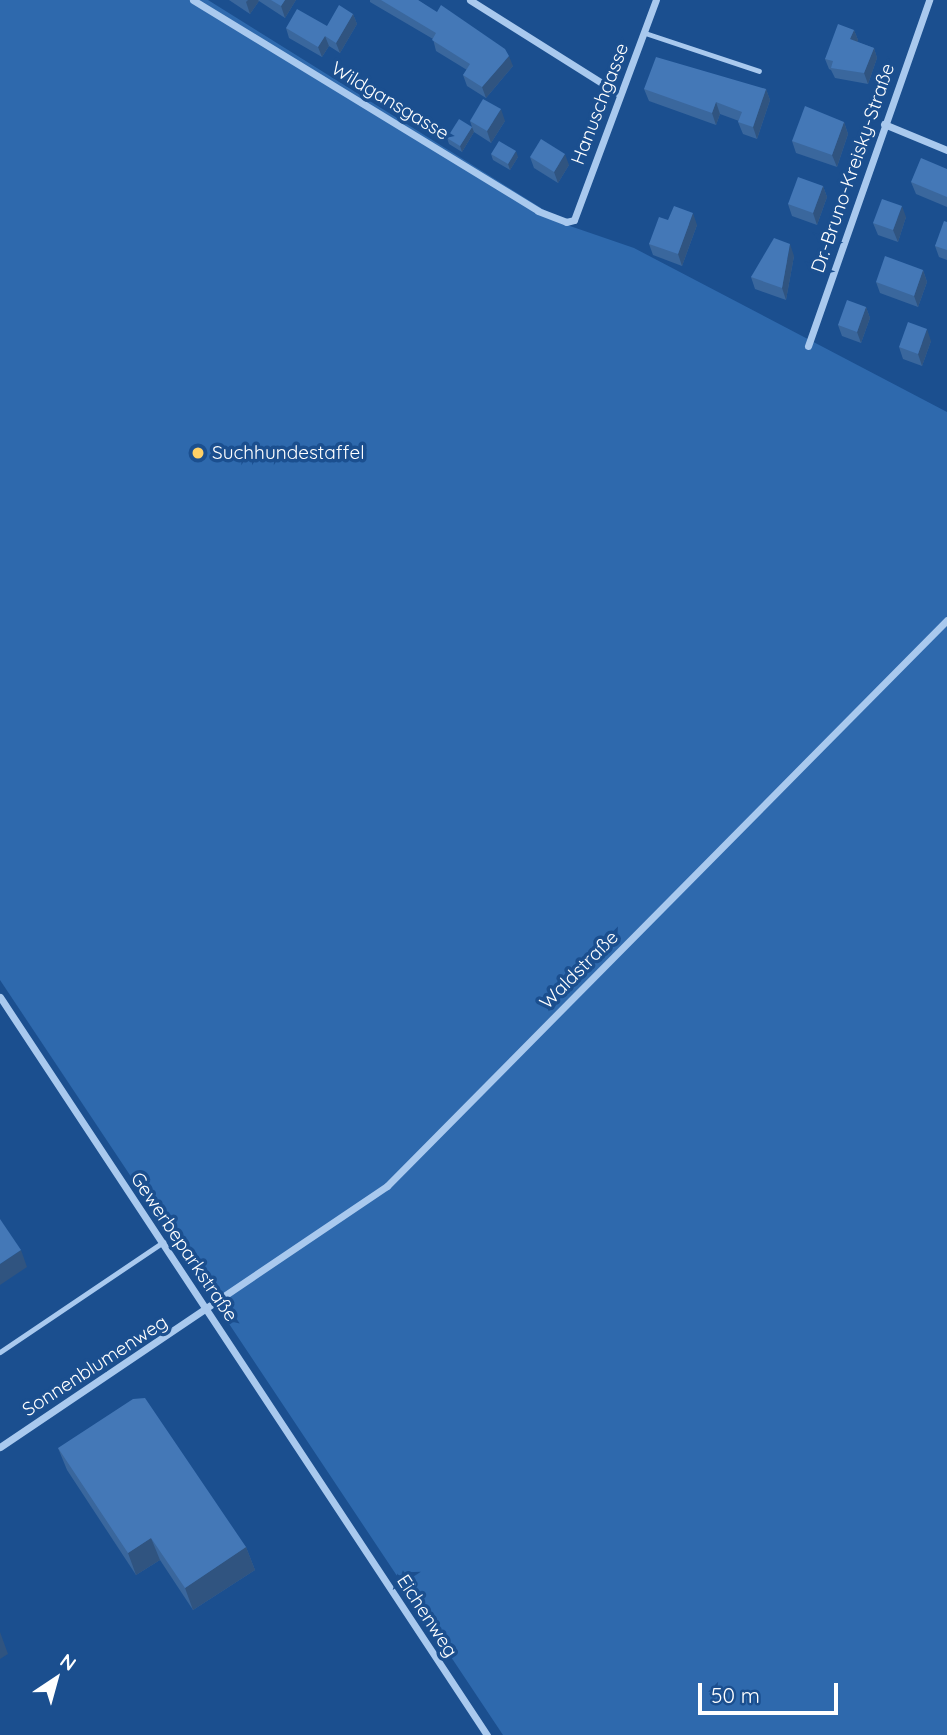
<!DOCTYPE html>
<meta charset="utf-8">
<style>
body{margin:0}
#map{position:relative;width:947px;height:1735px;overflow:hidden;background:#1b4f8f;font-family:Quicksand,sans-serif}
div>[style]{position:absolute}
.green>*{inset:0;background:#2e69ad}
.service>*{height:5px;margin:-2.5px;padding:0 2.5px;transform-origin:2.5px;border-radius:2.5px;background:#a9c9ee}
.minor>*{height:7px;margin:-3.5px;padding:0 3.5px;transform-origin:3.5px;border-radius:3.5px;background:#a9c9ee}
.wall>*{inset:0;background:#3a679d}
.shaded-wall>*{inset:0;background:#305480}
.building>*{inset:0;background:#4478b7}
.dots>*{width:19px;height:19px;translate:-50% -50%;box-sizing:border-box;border:4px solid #1b4f8f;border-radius:50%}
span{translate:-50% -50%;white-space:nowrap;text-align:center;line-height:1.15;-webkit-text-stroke:7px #1b4f8f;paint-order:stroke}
.street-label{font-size:19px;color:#fff}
.poi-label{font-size:19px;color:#fff}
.left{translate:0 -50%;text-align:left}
.north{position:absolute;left:21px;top:1644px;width:70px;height:70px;-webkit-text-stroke:5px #1b4f8f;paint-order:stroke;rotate:36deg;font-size:19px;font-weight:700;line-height:28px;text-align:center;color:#fff}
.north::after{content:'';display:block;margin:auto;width:24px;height:32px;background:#fff;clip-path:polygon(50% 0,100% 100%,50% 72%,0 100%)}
.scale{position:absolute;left:698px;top:1683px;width:140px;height:32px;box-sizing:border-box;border:4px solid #fff;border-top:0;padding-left:9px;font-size:21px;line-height:24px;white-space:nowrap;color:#fff;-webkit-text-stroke:5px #1b4f8f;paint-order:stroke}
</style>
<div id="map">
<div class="green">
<i style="clip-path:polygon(0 0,208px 0,570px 226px,634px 248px,947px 412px,947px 1735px,503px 1735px,0 980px)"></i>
</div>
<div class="service">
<i style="left:645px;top:33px;width:120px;rotate:18.4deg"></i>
<i style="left:0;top:1352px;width:197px;rotate:-34deg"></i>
</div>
<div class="minor">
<i style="left:193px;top:0;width:404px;rotate:31.4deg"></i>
<i style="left:538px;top:211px;width:30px;rotate:21deg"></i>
<i style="left:566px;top:222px;width:8px;rotate:-14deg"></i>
<i style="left:574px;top:220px;width:235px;rotate:-69.6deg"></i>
<i style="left:470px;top:0;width:176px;rotate:32.2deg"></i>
<i style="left:884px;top:124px;width:68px;rotate:22.4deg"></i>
<i style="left:808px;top:346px;width:367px;rotate:-70.7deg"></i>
<i style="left:0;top:997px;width:884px;rotate:56.58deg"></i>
<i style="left:0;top:1447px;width:467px;rotate:-34deg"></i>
<i style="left:387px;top:1186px;width:796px;rotate:-45.31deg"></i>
</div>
<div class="wall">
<i style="clip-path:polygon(229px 0,296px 0,285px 18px,259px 1px,250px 14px)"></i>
<i style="clip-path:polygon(370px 0,418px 0,513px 66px,486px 98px,467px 86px,463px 75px,467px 70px,436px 51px,433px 39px,370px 2px)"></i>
<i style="clip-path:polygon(353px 14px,357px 24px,340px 53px,329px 46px,322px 57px,289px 38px,286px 28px,327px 26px)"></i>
<i style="clip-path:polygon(854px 30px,858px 40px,857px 42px,874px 48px,877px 58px,868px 84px,835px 78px,831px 70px,829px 69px,825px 59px)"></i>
<i style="clip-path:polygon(644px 89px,766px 89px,770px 100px,757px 139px,743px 134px,738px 122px,739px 121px,720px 114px,716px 125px,649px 101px)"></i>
<i style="clip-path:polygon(470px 121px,505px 121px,491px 143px,474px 132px,462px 152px,449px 144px,447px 138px,472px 127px)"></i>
<i style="clip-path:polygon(844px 122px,848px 134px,837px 167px,796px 153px,792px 141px)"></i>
<i style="clip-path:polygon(491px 154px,518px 157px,510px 170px,493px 160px)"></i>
<i style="clip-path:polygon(530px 157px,569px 165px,558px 183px,534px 168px)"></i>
<i style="clip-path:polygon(947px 169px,947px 207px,916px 194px,911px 182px)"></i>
<i style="clip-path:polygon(823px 186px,827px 197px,817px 225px,792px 216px,788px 204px)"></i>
<i style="clip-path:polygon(906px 217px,898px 242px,878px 235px,873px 223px)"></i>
<i style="clip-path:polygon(668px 220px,697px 225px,682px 266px,653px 255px,649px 244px)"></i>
<i style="clip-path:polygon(947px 222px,947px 260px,939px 257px,935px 246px)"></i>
<i style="clip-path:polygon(794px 256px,786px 300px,755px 289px,751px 277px)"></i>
<i style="clip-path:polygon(923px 270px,927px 282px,918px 307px,880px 293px,876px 282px)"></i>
<i style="clip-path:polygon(866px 307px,870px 318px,861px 343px,842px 336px,838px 325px)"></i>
<i style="clip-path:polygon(931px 341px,922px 366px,903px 359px,899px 347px)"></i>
<i style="clip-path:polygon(58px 1448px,246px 1547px,255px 1570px,193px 1610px,160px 1560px,136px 1575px,67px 1470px)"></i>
</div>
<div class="shaded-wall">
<i style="clip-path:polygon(248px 0,258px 0,259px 1px,250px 14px,246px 2px)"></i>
<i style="clip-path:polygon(285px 0,296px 0,285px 18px,281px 6px)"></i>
<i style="clip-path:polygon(353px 14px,357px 24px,340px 53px,336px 43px)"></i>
<i style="clip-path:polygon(854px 30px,858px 40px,854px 50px,850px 39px)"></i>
<i style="clip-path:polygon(325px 36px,329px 46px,322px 57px,318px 47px)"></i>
<i style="clip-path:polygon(874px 48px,877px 58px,868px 84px,864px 73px)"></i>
<i style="clip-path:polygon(509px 56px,513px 66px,486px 98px,482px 87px)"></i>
<i style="clip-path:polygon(766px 89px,770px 100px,757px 139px,753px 127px)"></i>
<i style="clip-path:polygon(716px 102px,720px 114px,716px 125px,712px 113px)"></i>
<i style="clip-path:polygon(501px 109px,505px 121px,491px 143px,487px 131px)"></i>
<i style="clip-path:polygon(844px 122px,848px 134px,837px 167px,832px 155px)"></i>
<i style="clip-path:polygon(472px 127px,474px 132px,462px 152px,460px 146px)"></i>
<i style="clip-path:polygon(516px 151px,518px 157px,510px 170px,508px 164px)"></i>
<i style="clip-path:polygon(565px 154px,569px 165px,558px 183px,554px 172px)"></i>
<i style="clip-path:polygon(823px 186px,827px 197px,817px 225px,813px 213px)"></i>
<i style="clip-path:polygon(902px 206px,906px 217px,898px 242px,893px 230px)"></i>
<i style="clip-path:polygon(693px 213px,697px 225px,682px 266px,678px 254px)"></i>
<i style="clip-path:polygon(790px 244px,794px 256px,786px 300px,782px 288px)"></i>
<i style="clip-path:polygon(923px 270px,927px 282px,918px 307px,914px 296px)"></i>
<i style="clip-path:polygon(866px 307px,870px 318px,861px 343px,857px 332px)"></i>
<i style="clip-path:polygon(927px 329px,931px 341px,922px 366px,918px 354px)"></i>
<i style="clip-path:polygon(21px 1250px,27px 1267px,0 1285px,0 1264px)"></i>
<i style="clip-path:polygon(151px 1538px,160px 1560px,136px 1575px,128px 1553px)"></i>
<i style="clip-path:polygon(246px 1547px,255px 1570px,193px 1610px,185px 1588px)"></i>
<i style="clip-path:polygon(0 1632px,8px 1654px,0 1659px)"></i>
</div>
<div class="building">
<i style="clip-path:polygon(271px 0,285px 0,281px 6px)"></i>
<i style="clip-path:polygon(381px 0,418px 0,437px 12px,441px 5px,505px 49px,509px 56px,482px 87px,463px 75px,470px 64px,432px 40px,436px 33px)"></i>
<i style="clip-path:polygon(339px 5px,353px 14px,336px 43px,325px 36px,318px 47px,286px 28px,297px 9px,327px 26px)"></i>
<i style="clip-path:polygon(838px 24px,854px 30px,850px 39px,874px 48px,864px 73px,831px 68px,833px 61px,825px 59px)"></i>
<i style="clip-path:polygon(656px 57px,766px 89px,753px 127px,738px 122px,742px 112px,716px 102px,712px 113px,644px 89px)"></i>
<i style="clip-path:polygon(483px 99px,501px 109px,487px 131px,470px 121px)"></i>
<i style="clip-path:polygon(805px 106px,844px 122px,832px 155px,792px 141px)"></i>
<i style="clip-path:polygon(459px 119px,472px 127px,460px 146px,447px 138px)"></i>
<i style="clip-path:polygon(541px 139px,565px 154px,554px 172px,530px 157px)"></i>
<i style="clip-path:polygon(499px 141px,516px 151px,508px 164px,491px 154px)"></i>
<i style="clip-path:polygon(921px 158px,947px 169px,947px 197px,911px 182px)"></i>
<i style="clip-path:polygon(798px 177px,823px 186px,813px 213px,788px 204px)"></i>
<i style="clip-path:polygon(882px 199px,902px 206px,893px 230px,873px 223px)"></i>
<i style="clip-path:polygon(674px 206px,693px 213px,678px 254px,649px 244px,659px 217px,668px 220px)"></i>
<i style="clip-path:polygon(944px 221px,947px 222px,947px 250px,935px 246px)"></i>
<i style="clip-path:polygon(774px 238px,790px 244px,782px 288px,751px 277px)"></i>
<i style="clip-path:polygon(885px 256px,923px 270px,914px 296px,876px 282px)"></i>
<i style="clip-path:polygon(847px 300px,866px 307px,857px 332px,838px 325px)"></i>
<i style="clip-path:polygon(908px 322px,927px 329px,918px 354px,899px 347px)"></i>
<i style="clip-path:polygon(0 1219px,21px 1250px,0 1264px)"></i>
<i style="clip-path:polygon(145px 1398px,246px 1547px,185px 1588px,151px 1538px,128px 1553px,58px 1448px,133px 1399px)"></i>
</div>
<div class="dots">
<i style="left:198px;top:453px;background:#ffd166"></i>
</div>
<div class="street-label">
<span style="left:390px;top:101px;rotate:31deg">Wildgansgasse</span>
<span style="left:600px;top:104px;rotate:-69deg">Hanuschgasse</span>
<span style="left:853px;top:168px;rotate:-71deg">Dr.-Bruno-Kreisky-Straße</span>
<span style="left:579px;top:970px;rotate:-45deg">Waldstraße</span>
<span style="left:184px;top:1247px;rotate:56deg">Gewerbeparkstraße</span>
<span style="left:95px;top:1366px;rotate:-33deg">Sonnenblumenweg</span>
<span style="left:427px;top:1616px;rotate:57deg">Eichenweg</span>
</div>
<div class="poi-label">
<span class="left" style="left:212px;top:453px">Suchhundestaffel</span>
</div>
<div class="north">N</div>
<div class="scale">50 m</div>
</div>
